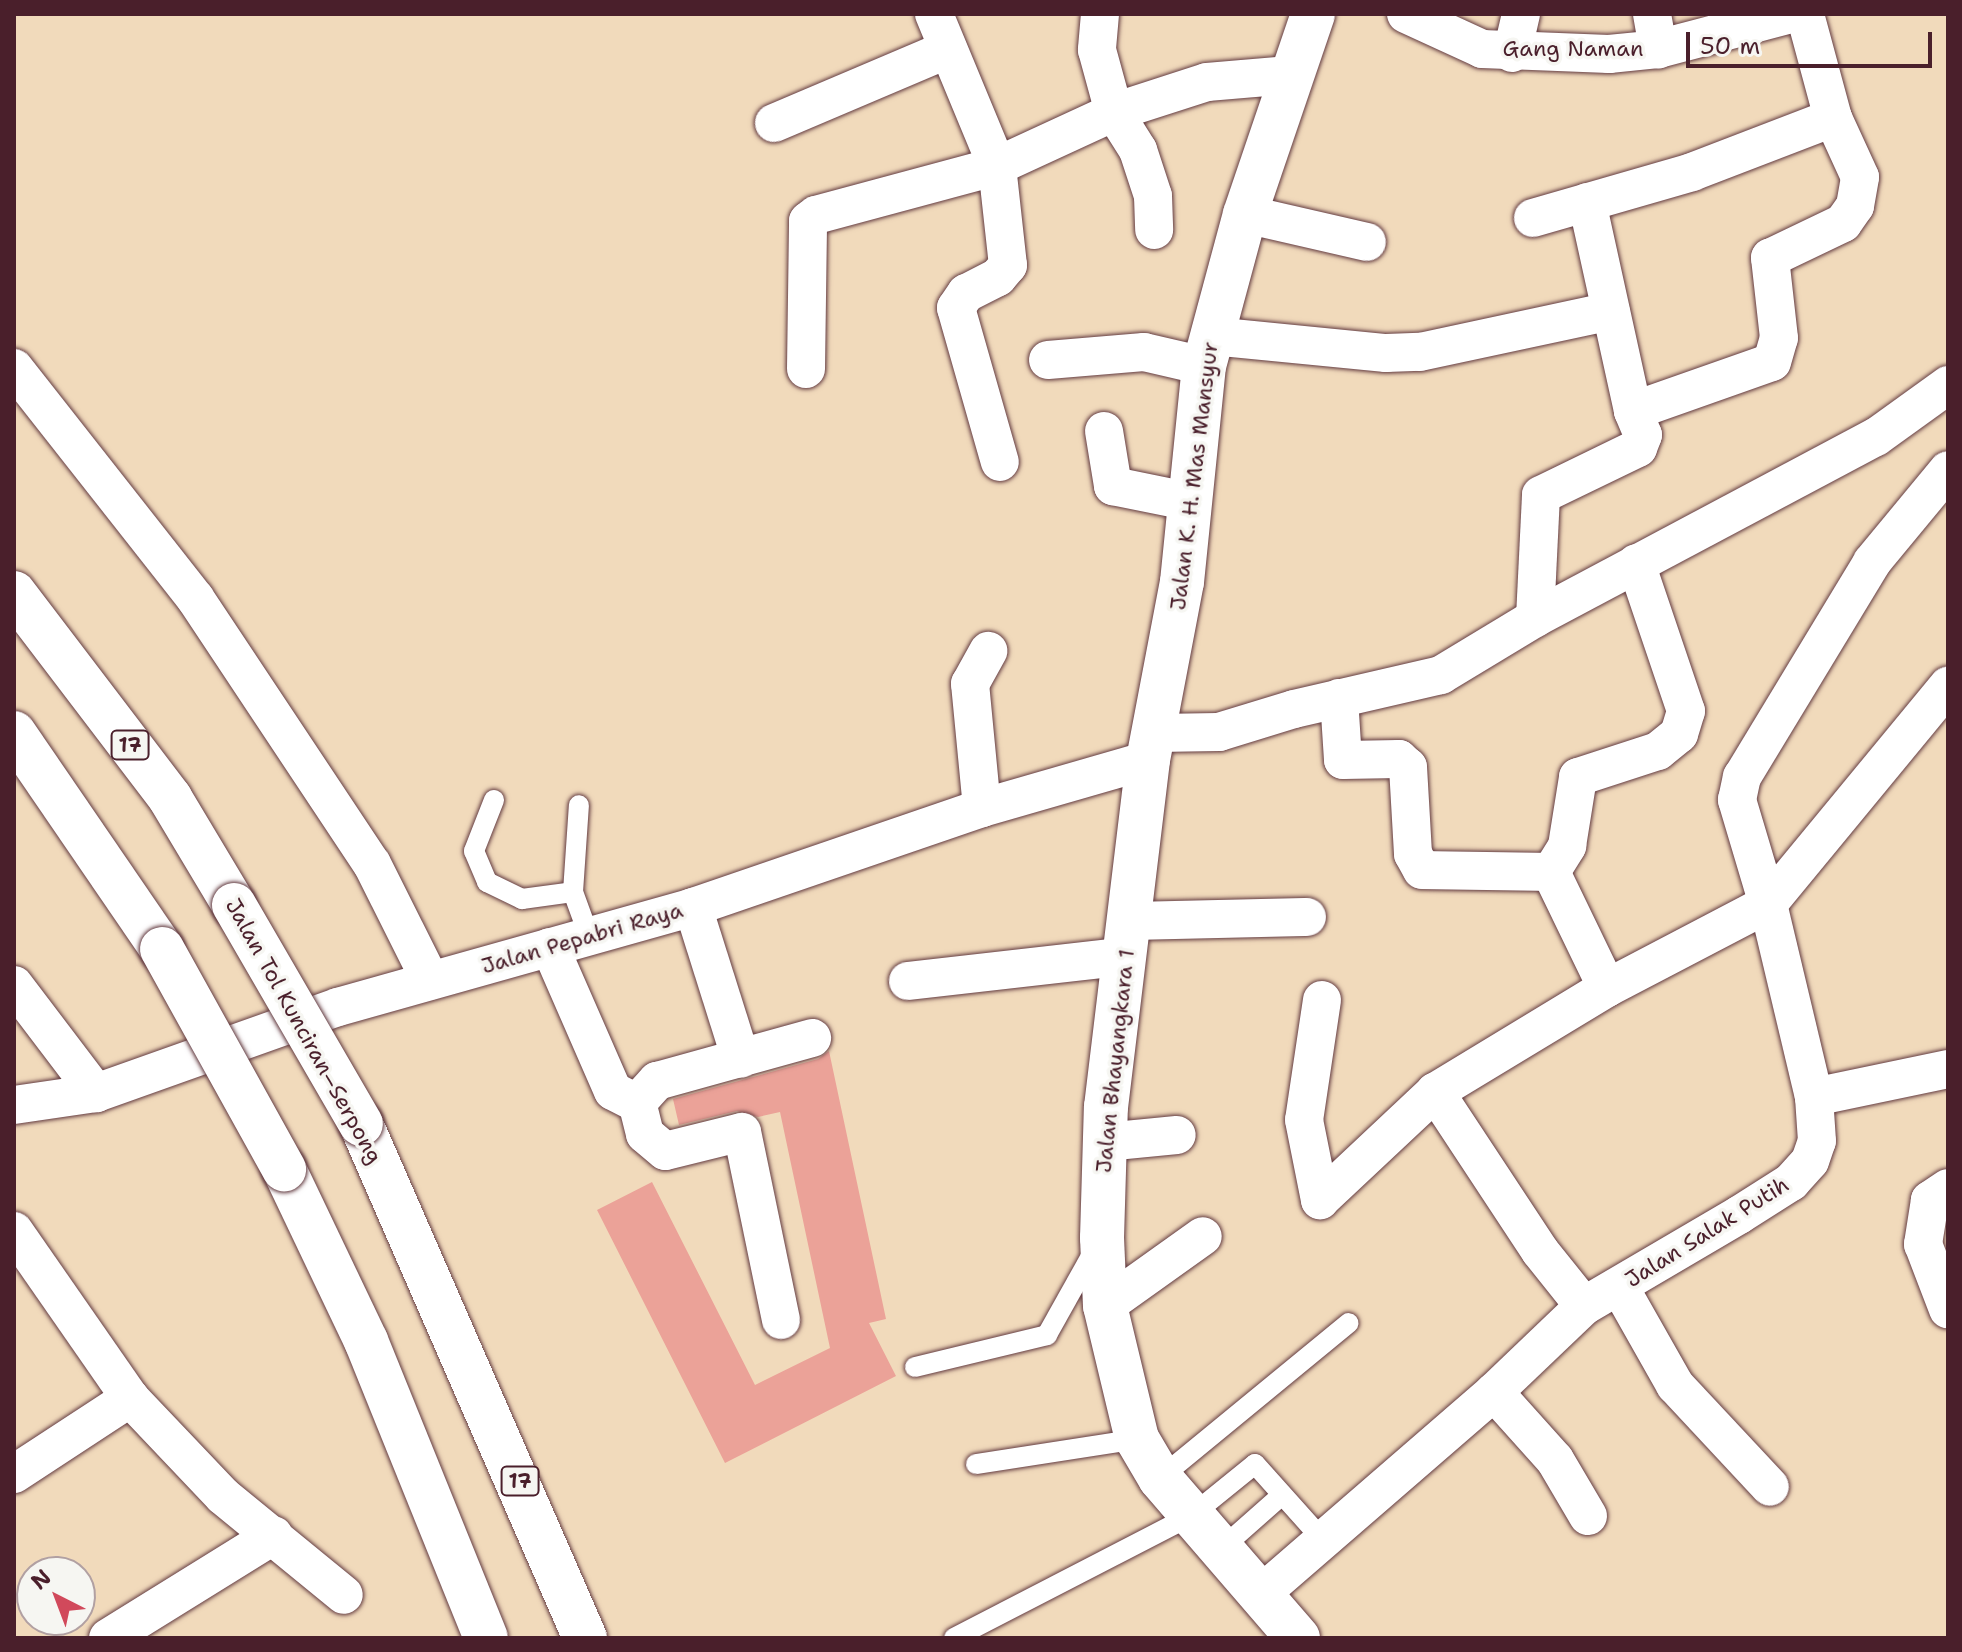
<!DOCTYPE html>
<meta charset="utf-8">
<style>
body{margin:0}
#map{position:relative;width:1962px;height:1652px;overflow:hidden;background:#f1dabb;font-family:"Shantell Sans",sans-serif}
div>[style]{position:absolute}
.building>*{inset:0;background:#eba298}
.roads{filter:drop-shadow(0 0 2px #633b41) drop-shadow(0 0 2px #633b41)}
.lane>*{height:20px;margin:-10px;padding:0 10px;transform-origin:10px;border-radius:10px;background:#fff}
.street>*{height:38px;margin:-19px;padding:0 19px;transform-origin:19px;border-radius:19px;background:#fff}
.secondary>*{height:44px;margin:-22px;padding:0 22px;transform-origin:22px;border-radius:22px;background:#fff}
.highway>*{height:44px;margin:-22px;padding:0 22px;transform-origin:22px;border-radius:22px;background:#fff}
.bridges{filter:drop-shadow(0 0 2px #633b41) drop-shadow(0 0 2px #633b41)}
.highway-bridge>*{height:44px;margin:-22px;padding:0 22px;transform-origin:22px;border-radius:22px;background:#fff}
span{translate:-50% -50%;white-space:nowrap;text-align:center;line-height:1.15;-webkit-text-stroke:7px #f6f6f2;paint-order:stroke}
.shield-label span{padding:2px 6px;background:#f6f6f2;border:2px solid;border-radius:6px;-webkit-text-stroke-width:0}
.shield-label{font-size:20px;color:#4a1f2b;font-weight:700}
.street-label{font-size:22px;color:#4a1f2b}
.frame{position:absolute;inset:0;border:16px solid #4a1f2b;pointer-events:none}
.north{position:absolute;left:16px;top:1556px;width:80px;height:80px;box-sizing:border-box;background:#f6f6f2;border:2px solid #b1a0a2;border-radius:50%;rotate:318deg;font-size:22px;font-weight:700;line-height:32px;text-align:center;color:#4a1f2b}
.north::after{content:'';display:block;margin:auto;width:28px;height:36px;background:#d1495b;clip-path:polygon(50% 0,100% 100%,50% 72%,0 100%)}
.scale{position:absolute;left:1686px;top:32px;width:246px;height:36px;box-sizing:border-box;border:4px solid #4a1f2b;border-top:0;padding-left:10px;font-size:24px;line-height:28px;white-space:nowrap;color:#4a1f2b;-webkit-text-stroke:6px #f6f6f2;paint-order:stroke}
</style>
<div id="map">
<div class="building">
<i style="clip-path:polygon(829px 1051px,886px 1319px,869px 1323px,896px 1376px,725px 1463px,597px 1210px,652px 1182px,755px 1385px,830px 1348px,780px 1112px,758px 1117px,737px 1111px,679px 1125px,673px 1099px,818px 1059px)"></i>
</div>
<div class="roads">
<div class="lane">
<i style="left:494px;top:800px;width:55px;rotate:111.4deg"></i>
<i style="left:474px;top:851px;width:34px;rotate:67deg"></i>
<i style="left:487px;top:882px;width:39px;rotate:26deg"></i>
<i style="left:522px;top:899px;width:51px;rotate:-7.8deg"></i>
<i style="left:573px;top:892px;width:47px;rotate:70deg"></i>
<i style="left:573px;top:892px;width:87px;rotate:-86.1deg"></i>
<i style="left:915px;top:1367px;width:136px;rotate:-13.6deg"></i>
<i style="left:1047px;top:1335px;width:96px;rotate:-60.8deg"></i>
<i style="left:976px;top:1464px;width:163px;rotate:-8.8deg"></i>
<i style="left:1160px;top:1478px;width:244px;rotate:-39.4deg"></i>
<i style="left:1222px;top:1548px;width:80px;rotate:-41.5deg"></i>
<i style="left:954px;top:1638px;width:268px;rotate:-27.3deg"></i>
<i style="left:1192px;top:1515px;width:81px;rotate:-39deg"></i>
<i style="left:1255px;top:1464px;width:102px;rotate:48.2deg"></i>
</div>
<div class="street">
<i style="left:934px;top:14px;width:165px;rotate:67.5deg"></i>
<i style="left:997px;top:166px;width:100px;rotate:83.7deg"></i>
<i style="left:1008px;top:265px;width:16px;rotate:130deg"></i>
<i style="left:998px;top:277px;width:36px;rotate:153deg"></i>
<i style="left:966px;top:293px;width:18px;rotate:124deg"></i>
<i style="left:956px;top:308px;width:160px;rotate:74.1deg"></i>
<i style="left:1100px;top:14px;width:36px;rotate:95deg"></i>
<i style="left:1097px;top:50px;width:64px;rotate:74.7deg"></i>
<i style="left:1114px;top:112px;width:45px;rotate:57.7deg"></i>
<i style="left:1138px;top:150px;width:48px;rotate:71.9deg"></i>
<i style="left:1153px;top:196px;width:34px;rotate:88deg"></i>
<i style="left:1406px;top:14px;width:84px;rotate:24.7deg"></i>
<i style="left:1482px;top:49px;width:127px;rotate:2.3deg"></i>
<i style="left:1609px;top:54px;width:49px;rotate:-5.8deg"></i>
<i style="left:1658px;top:49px;width:138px;rotate:-14.7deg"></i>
<i style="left:1652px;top:14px;width:36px;rotate:80deg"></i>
<i style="left:1512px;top:53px;width:40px;rotate:-77deg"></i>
<i style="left:774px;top:123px;width:189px;rotate:-23deg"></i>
<i style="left:1245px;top:214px;width:125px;rotate:12.9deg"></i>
<i style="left:1533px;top:218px;width:166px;rotate:-16.1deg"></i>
<i style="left:1692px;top:172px;width:151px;rotate:-21deg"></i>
<i style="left:1212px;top:336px;width:175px;rotate:5.6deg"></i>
<i style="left:1386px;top:353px;width:34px;rotate:-2deg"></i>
<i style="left:1420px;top:352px;width:195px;rotate:-12.1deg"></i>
<i style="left:1048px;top:360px;width:96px;rotate:-4.8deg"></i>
<i style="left:1144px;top:352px;width:62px;rotate:13.1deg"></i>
<i style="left:14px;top:368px;width:293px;rotate:51.8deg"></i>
<i style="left:195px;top:598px;width:320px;rotate:56.4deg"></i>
<i style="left:372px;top:864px;width:130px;rotate:63.4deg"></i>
<i style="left:806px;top:369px;width:148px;rotate:-89.2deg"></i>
<i style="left:808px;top:221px;width:10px;rotate:-37deg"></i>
<i style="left:816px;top:215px;width:188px;rotate:-15.1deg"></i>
<i style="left:997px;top:166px;width:129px;rotate:-24.8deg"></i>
<i style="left:1114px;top:112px;width:98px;rotate:-17.9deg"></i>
<i style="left:1207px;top:82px;width:83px;rotate:-4.8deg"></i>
<i style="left:1633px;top:411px;width:147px;rotate:-19.4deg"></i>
<i style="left:1772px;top:362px;width:25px;rotate:-74deg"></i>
<i style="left:1779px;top:338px;width:81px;rotate:-96.4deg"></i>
<i style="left:1770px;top:258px;width:81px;rotate:-25.6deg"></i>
<i style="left:1843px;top:223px;width:21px;rotate:-55deg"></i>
<i style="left:1855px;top:206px;width:29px;rotate:-80deg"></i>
<i style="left:1860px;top:177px;width:65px;rotate:-114.6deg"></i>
<i style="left:1833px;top:118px;width:108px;rotate:-105.1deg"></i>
<i style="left:1104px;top:431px;width:56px;rotate:80.7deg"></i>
<i style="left:1113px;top:486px;width:81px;rotate:11.4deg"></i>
<i style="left:1535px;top:618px;width:123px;rotate:-87.2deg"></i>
<i style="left:1541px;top:495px;width:108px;rotate:-25.9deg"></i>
<i style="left:1638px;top:448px;width:14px;rotate:-69deg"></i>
<i style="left:1643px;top:435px;width:26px;rotate:-113deg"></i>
<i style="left:1633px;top:411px;width:214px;rotate:-102.4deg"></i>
<i style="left:1339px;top:698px;width:62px;rotate:86.3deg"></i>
<i style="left:1343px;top:760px;width:56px;rotate:-1deg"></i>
<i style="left:1399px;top:759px;width:12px;rotate:42deg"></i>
<i style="left:1408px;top:767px;width:87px;rotate:86.7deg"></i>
<i style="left:1413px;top:854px;width:18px;rotate:61deg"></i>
<i style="left:1422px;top:870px;width:129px;rotate:0.9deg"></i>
<i style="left:1156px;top:733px;width:63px;rotate:-0.9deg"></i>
<i style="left:1219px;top:732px;width:78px;rotate:-17deg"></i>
<i style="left:1294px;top:709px;width:151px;rotate:-13deg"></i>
<i style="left:1441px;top:675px;width:110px;rotate:-31.2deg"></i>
<i style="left:1535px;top:618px;width:386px;rotate:-28deg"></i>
<i style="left:1876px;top:437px;width:89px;rotate:-35.8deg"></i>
<i style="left:982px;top:808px;width:125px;rotate:-95.5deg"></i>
<i style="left:970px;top:684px;width:38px;rotate:-61deg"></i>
<i style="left:693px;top:907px;width:159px;rotate:72.5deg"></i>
<i style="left:1129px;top:921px;width:178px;rotate:-1.3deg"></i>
<i style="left:550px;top:947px;width:157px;rotate:66.4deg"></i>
<i style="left:613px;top:1091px;width:27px;rotate:27deg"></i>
<i style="left:908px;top:981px;width:219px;rotate:-6.5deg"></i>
<i style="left:14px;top:985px;width:136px;rotate:52.8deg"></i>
<i style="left:1607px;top:988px;width:129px;rotate:-115.8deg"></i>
<i style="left:1551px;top:872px;width:31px;rotate:-58deg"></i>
<i style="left:1567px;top:846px;width:70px;rotate:-80.9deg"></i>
<i style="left:1578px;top:777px;width:84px;rotate:-18deg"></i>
<i style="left:1658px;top:751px;width:27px;rotate:-39deg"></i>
<i style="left:1679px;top:734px;width:24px;rotate:-73deg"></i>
<i style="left:1686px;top:711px;width:156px;rotate:-108.7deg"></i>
<i style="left:1322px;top:1000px;width:121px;rotate:98.5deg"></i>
<i style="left:1304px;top:1120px;width:82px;rotate:78.7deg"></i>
<i style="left:1320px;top:1200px;width:158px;rotate:-43.2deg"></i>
<i style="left:1814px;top:1097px;width:137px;rotate:-11.8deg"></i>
<i style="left:14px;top:1105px;width:83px;rotate:-8.3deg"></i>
<i style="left:96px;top:1093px;width:257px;rotate:-19.6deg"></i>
<i style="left:338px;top:1007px;width:369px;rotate:-15.7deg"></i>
<i style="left:693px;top:907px;width:305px;rotate:-18.9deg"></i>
<i style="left:982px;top:808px;width:173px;rotate:-16.1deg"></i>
<i style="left:1105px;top:1142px;width:72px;rotate:-5.6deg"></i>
<i style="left:1948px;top:1188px;width:22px;rotate:146deg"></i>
<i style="left:1930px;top:1200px;width:45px;rotate:99deg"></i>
<i style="left:1923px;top:1244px;width:70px;rotate:69deg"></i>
<i style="left:14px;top:1231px;width:203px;rotate:55.2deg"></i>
<i style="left:130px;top:1398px;width:135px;rotate:46.5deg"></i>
<i style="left:223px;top:1496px;width:156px;rotate:39.3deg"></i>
<i style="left:1619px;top:1286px;width:114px;rotate:60.5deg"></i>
<i style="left:1675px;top:1385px;width:139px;rotate:47deg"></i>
<i style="left:1105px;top:1306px;width:120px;rotate:-35.5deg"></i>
<i style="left:1584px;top:1306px;width:70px;rotate:-128.7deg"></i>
<i style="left:1540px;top:1251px;width:191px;rotate:-123.4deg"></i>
<i style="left:1435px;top:1092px;width:201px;rotate:-31.2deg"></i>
<i style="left:1607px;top:988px;width:182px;rotate:-27.6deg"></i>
<i style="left:1768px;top:904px;width:109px;rotate:-106.6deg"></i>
<i style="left:1737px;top:800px;width:24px;rotate:-78deg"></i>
<i style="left:1742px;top:777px;width:251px;rotate:-58.8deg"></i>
<i style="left:1872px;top:562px;width:119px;rotate:-50.4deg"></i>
<i style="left:781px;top:1320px;width:192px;rotate:-101.7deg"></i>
<i style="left:742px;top:1132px;width:79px;rotate:166.1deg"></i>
<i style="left:665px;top:1151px;width:26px;rotate:-140deg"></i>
<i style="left:645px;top:1134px;width:32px;rotate:-104deg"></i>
<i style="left:637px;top:1103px;width:30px;rotate:-48deg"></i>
<i style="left:657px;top:1081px;width:161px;rotate:-15.5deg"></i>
<i style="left:1494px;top:1392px;width:91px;rotate:48.1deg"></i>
<i style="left:1555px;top:1460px;width:65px;rotate:59.5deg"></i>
<i style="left:14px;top:1474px;width:139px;rotate:-33.2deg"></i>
<i style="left:1262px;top:1593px;width:307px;rotate:-40.9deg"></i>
<i style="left:1494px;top:1392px;width:124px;rotate:-43.7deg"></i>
<i style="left:1584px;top:1306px;width:180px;rotate:-30.4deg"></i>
<i style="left:1739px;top:1215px;width:62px;rotate:-32.4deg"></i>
<i style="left:1791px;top:1182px;width:28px;rotate:-48deg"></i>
<i style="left:1810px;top:1161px;width:21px;rotate:-71deg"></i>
<i style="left:1817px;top:1141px;width:44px;rotate:-93.9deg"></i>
<i style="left:1814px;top:1097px;width:198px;rotate:-103.4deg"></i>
<i style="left:1768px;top:904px;width:283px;rotate:-50.5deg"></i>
<i style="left:108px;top:1638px;width:195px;rotate:-31.8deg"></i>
</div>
<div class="secondary">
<i style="left:1298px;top:1638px;width:211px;rotate:-130.8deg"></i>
<i style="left:1160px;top:1478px;width:45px;rotate:-120.5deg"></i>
<i style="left:1137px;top:1439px;width:137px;rotate:-103.5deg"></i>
<i style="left:1105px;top:1306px;width:68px;rotate:-92.5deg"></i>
<i style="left:1102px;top:1238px;width:131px;rotate:-88.3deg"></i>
<i style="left:1106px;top:1107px;width:350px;rotate:-83.1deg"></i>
<i style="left:1148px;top:760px;width:181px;rotate:-79.2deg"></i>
<i style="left:1182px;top:582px;width:217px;rotate:-84.2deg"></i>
<i style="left:1204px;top:366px;width:157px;rotate:-74.9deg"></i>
<i style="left:1245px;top:214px;width:211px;rotate:-71.2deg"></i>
</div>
<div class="highway">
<i style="left:14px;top:593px;width:258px;rotate:52.7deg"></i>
<i style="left:170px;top:798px;width:125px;rotate:59.1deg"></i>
<i style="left:14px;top:733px;width:262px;rotate:55.6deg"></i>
<i style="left:361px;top:1124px;width:561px;rotate:66.45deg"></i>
<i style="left:284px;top:1169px;width:191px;rotate:64.5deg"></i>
<i style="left:366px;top:1341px;width:320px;rotate:68deg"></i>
</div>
</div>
<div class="bridges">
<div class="highway-bridge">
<i style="left:234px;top:905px;width:253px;rotate:59.9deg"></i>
<i style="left:162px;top:949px;width:252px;rotate:61deg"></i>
</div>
</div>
<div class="shield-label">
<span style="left:130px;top:745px">17</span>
<span style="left:520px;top:1481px">17</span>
</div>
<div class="street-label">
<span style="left:1573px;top:49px">Gang Naman</span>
<span style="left:1194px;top:476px;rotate:-83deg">Jalan K. H. Mas Mansyur</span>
<span style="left:582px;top:938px;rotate:-16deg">Jalan Pepabri Raya</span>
<span style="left:304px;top:1031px;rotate:61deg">Jalan Tol Kunciran–Serpong</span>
<span style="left:1115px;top:1061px;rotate:-84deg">Jalan Bhayangkara 1</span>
<span style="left:1707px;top:1232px;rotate:-32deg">Jalan Salak Putih</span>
</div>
<div class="frame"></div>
<div class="north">N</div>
<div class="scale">50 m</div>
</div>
